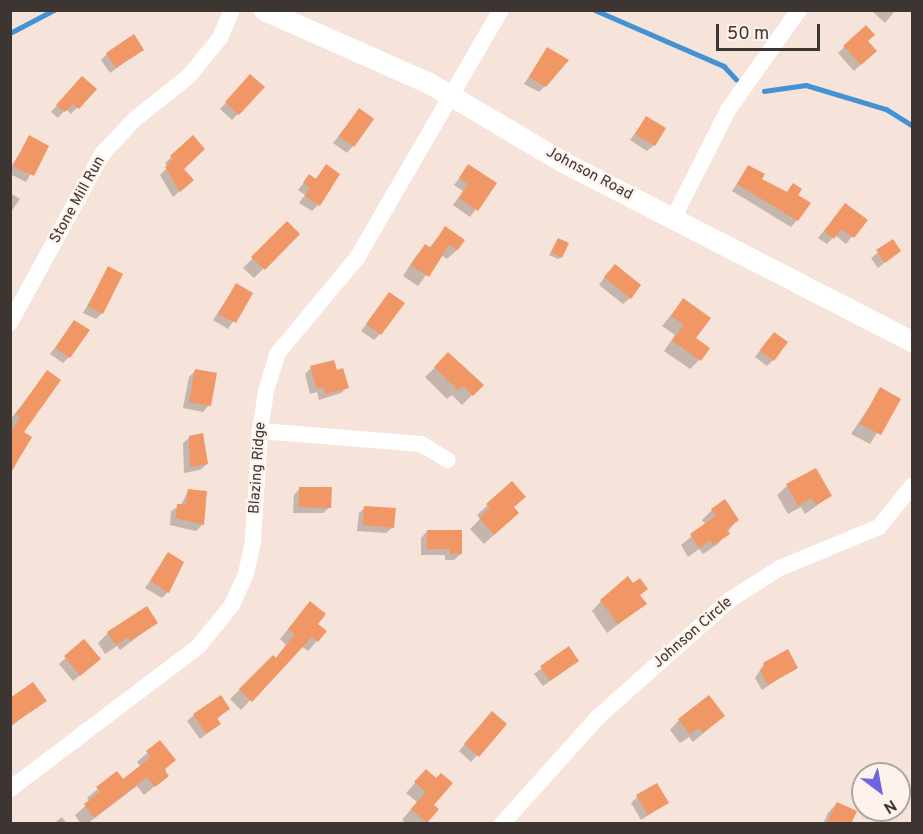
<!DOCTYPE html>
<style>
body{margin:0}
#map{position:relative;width:923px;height:834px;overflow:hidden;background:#f6e3d9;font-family:Overpass,sans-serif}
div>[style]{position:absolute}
.shadow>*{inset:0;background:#0003}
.stream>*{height:4.5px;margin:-2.25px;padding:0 2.25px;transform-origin:2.25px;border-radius:2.25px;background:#4392d4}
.building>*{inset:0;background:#f09765}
.minor>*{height:16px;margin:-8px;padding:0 8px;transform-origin:8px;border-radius:8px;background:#fff}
.tertiary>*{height:21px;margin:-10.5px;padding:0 10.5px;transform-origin:10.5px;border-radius:10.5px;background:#fff}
span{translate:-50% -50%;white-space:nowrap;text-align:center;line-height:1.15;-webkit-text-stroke:4.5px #fef2ec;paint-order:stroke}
.street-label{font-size:15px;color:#3c3531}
.frame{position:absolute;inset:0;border:12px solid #3c3531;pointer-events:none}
.north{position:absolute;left:851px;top:762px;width:60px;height:60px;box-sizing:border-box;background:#fef2ec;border:2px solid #b0a6a1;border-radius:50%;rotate:148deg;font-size:16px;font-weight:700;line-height:24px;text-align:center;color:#3c3531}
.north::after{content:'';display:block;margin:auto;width:21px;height:27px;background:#6e64df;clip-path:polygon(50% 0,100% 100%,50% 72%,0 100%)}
.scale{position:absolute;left:716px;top:24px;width:104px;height:27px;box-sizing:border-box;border:3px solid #3c3531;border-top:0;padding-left:8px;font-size:18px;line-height:21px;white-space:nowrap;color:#3c3531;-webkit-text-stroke:4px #fef2ec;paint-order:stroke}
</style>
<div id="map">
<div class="shadow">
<i style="clip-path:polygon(871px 10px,896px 10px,885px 23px)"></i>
<i style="clip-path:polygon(866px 27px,866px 41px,875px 51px,854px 71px,838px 53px)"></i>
<i style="clip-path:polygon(142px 49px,110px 73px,101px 60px,107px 54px)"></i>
<i style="clip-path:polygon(547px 49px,545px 86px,539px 92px,524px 84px)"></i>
<i style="clip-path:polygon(251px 76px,238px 114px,232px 120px,220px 109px)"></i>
<i style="clip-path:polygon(76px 84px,95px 89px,71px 114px,66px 109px,58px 118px,51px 112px)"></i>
<i style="clip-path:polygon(359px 110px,353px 146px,347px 153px,333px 143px)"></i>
<i style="clip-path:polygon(646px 118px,654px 145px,647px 151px,630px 140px)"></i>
<i style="clip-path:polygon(30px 137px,47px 146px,26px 182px,10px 174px,10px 168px)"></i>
<i style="clip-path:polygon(193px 137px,182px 169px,185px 186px,173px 197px,160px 175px,168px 167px,165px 163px)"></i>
<i style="clip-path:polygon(326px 166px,318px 205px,312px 211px,299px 203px,305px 195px,298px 190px,309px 176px,315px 180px)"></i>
<i style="clip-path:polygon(469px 166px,495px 183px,470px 217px,453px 205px,463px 191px,454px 185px)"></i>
<i style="clip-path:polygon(748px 167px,760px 179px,786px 193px,793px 185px,797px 220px,791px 227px,732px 191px)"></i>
<i style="clip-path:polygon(10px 193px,20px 199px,10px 213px)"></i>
<i style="clip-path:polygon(845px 205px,865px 220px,846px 244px,835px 235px,827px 244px,818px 238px)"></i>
<i style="clip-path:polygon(287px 223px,298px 234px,254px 278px,243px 268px)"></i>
<i style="clip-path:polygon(445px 228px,457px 250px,447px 259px,441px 255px,418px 286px,403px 276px,416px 256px,425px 246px,429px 248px)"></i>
<i style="clip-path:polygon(558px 240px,561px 257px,558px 259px,549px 255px)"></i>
<i style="clip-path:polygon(892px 241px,899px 251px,878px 268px,871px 258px)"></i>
<i style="clip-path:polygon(108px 268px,102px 313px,96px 319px,83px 313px)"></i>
<i style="clip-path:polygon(608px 272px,630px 298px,623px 304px,599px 285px)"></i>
<i style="clip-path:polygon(236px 285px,251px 294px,228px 329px,213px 320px)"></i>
<i style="clip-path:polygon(389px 294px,380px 334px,374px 340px,361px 331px)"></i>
<i style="clip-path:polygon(683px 300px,699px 360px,690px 369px,664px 351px,675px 335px,662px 326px)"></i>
<i style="clip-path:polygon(75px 322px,69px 357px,63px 363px,50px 354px)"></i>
<i style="clip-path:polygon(767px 341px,773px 360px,767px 366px,755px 357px)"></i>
<i style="clip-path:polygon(449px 354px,482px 385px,462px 405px,452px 395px,447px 399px,425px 377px)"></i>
<i style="clip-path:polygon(311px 368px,336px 372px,347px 387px,341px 393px,319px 400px,317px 392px,310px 394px,305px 374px)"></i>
<i style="clip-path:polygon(196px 370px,209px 405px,203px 412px,183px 408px,189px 377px)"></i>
<i style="clip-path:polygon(47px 372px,22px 433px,10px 473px,10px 420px)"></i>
<i style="clip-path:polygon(881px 389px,899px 399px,870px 444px,851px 434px)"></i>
<i style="clip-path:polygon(190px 437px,207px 464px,200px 470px,184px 473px,183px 443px)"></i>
<i style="clip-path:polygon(512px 483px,513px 507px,507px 523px,484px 544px,470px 529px,480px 519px,477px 515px)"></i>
<i style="clip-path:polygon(787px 486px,830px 496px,805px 514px,801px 507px,788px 514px,777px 495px)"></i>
<i style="clip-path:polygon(300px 488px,330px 507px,323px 513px,293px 513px,294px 495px)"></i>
<i style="clip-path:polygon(188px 491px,203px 524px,196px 531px,170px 525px,171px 511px,181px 505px)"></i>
<i style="clip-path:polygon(365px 507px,393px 527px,386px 533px,357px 531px,359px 513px)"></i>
<i style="clip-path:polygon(712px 510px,737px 520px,718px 544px,703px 554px,699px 549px,688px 557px,681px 545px,706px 525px,702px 520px)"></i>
<i style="clip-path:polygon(427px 531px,461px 554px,454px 560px,445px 560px,445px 555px,421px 555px,421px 538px)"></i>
<i style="clip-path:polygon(169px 554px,168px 592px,162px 598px,145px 588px)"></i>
<i style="clip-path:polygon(633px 585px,646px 589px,639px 596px,645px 604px,607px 633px,592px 611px,601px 601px)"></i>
<i style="clip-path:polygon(310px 603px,317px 641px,308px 651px,301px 646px,241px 710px,230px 699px,273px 657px,275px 659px,286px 645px,280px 639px)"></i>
<i style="clip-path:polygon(156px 623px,120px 650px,117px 646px,105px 654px,98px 643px,108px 633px)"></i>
<i style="clip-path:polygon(84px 641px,93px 665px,73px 681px,59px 664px)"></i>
<i style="clip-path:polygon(568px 648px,577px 661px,543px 686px,534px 674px)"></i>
<i style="clip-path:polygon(764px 664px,796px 667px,762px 690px,755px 678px)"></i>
<i style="clip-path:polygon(10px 699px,45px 700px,10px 727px)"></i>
<i style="clip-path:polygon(228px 709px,216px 720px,219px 724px,200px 739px,187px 721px,194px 715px)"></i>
<i style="clip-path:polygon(723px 716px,693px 742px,689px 737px,680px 743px,670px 730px,679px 720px)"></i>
<i style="clip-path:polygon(486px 719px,505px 724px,471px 762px,459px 751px)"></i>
<i style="clip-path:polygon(160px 742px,167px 776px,144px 795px,137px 786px,87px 824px,81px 824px,75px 815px,90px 802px,87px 798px,117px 773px,123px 781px,141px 767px,137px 762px)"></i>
<i style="clip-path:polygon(426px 771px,432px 805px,437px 809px,424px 824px,407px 824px,402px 820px,417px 802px,406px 793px)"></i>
<i style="clip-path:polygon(637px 797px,667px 803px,641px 820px,631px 803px)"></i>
<i style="clip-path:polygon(837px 803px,850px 824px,823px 824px,828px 813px)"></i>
<i style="clip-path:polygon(62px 817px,67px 824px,53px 824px)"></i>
</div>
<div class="stream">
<i style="left:595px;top:10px;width:141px;rotate:23.5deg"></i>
<i style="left:724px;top:66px;width:18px;rotate:47deg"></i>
<i style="left:10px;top:33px;width:50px;rotate:-27.6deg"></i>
<i style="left:764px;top:91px;width:42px;rotate:-8.1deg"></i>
<i style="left:806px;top:85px;width:84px;rotate:16.7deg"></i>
<i style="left:886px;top:109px;width:31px;rotate:32deg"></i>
</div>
<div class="building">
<i style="clip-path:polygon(866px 25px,875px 35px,868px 41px,877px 51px,861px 65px,843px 46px)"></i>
<i style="clip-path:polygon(134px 34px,144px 50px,116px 68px,106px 53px)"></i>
<i style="clip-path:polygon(547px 47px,569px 60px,546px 87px,529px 77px)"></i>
<i style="clip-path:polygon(250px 74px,265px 87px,239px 115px,225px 102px)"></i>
<i style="clip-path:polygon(82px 76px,97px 89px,79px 109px,73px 104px,65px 112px,56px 105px)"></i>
<i style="clip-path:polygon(359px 108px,374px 119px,354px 147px,339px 136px)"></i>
<i style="clip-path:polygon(646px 116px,666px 128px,655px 146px,635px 134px)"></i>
<i style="clip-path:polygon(29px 135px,49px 146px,34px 176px,13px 166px)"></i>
<i style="clip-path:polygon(193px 135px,205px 149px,184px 169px,194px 180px,180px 192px,165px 167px,173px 159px,170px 156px)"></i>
<i style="clip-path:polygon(326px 164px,340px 174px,320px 206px,305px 196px,310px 188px,303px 183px,309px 174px,316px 179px)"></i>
<i style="clip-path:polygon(468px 164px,497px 183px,478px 211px,459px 198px,468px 184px,459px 178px)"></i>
<i style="clip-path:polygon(748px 165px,765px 174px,762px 179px,787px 192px,793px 183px,802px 189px,798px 195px,811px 203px,798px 221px,737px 184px)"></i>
<i style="clip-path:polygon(845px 203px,868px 220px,854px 238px,841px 229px,834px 239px,824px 231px)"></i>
<i style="clip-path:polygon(287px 221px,300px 234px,265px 270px,251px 257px)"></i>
<i style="clip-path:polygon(445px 226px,465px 240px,458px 250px,449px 245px,429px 277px,411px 265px,425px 244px,431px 248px)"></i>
<i style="clip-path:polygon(558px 238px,569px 243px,562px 258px,551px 252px)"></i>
<i style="clip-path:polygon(893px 239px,901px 251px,885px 263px,876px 250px)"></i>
<i style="clip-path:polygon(615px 264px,641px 285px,631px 299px,604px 277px)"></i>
<i style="clip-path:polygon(108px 266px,123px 274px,103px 314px,88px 306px)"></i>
<i style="clip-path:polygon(236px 283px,253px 293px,236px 323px,218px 314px)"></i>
<i style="clip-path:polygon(389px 292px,405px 303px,381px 335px,366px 324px)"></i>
<i style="clip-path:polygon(683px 298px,711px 318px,696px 338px,710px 348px,701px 361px,672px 341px,684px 325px,671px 316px)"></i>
<i style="clip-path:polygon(74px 320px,90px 330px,70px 358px,55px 348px)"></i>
<i style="clip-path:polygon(774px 332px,788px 342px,774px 361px,760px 350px)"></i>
<i style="clip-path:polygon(448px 352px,484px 385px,473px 396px,463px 386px,458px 390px,434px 367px)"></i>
<i style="clip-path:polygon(334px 360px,337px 370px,343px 368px,349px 388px,325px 394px,323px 387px,317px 389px,310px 366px)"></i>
<i style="clip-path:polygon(195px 369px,217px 373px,211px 406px,189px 402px)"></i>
<i style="clip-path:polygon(47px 370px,61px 380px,24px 432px,32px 437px,10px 474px,10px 434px,20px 417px,16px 414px)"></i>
<i style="clip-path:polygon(880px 387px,901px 399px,881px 435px,860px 424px)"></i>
<i style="clip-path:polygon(203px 433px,208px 464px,190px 467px,189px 436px)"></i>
<i style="clip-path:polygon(816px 468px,832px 496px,816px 505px,811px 498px,798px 506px,786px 484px)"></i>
<i style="clip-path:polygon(512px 481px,526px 497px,514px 507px,519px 513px,494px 535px,479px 518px,490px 508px,486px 504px)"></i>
<i style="clip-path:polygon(299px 487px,332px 487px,331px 508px,299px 507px)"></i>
<i style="clip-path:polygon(188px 489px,207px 491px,204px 525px,176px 518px,177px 504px,186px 504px)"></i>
<i style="clip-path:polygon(725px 499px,739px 520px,727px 529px,730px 534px,713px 545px,710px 541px,699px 548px,690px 534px,716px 516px,711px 509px)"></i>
<i style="clip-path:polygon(364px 506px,396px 508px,394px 528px,363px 525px)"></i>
<i style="clip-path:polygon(427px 530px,462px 530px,462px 554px,450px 554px,450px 549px,427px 549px)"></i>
<i style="clip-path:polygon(168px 552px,184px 562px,169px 593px,150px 581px)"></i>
<i style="clip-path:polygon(628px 576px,633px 583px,640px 578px,648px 589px,640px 595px,647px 604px,618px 624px,600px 600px)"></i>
<i style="clip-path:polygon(310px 601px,326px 614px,318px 624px,327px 631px,318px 642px,312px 637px,252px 702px,239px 689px,273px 655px,276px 658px,295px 634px,288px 629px)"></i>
<i style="clip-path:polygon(147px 606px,158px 623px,130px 641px,128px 637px,116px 645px,107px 632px)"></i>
<i style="clip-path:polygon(84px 639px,101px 659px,80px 676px,64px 656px)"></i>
<i style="clip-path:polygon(569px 646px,579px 661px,550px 681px,540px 666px)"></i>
<i style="clip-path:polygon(788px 649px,798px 668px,768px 685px,760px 670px,765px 667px,763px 663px)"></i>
<i style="clip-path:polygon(33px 682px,47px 701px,10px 726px,10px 698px)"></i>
<i style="clip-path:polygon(221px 695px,230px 709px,217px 718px,221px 724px,206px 734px,193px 714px)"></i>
<i style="clip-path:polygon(709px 695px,725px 716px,703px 733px,699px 728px,690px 734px,678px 719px)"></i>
<i style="clip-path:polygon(492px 711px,507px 724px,479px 757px,464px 744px)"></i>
<i style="clip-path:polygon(160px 740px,176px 760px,164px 770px,169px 776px,155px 787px,147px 777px,94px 818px,84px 804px,100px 792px,96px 787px,117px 771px,123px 779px,151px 757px,146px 751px)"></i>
<i style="clip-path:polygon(426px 769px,436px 778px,441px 773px,453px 783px,434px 805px,439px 809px,427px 823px,411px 809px,426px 792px,414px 782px)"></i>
<i style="clip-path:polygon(657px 783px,669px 803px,648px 815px,636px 795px)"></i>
<i style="clip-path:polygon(837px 802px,857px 811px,851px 824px,826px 824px)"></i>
</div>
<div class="minor">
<i style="left:673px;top:219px;width:122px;rotate:-63.2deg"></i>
<i style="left:728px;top:110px;width:123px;rotate:-54.6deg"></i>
<i style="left:10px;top:323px;width:192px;rotate:-61.4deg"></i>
<i style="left:102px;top:154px;width:48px;rotate:-46.7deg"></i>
<i style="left:135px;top:119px;width:69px;rotate:-38.5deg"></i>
<i style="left:189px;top:76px;width:49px;rotate:-50.8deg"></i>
<i style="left:220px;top:38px;width:30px;rotate:-67deg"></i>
<i style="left:260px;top:431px;width:162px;rotate:4.6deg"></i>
<i style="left:421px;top:444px;width:31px;rotate:31deg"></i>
<i style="left:10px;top:789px;width:236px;rotate:-37.1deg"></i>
<i style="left:198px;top:647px;width:54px;rotate:-51deg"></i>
<i style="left:232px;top:605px;width:34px;rotate:-66deg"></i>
<i style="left:246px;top:574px;width:35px;rotate:-78deg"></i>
<i style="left:253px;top:540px;width:109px;rotate:-86.3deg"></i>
<i style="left:260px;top:431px;width:40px;rotate:-81.5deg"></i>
<i style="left:266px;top:391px;width:39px;rotate:-73deg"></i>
<i style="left:277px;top:354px;width:125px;rotate:-50.2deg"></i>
<i style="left:357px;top:258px;width:287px;rotate:-59.9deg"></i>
<i style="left:502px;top:824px;width:144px;rotate:-48.1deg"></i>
<i style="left:598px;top:717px;width:178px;rotate:-41.6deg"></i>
<i style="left:731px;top:599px;width:58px;rotate:-32.3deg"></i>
<i style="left:780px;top:568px;width:107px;rotate:-22.5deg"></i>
<i style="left:879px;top:527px;width:53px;rotate:-51.2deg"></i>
</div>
<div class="tertiary">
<i style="left:264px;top:10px;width:180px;rotate:23.9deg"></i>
<i style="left:429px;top:83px;width:158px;rotate:30.5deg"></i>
<i style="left:565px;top:163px;width:390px;rotate:27.2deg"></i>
</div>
<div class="street-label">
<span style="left:589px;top:174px;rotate:28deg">Johnson Road</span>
<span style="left:78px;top:200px;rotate:-61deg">Stone Mill Run</span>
<span style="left:258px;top:468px;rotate:-86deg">Blazing Ridge</span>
<span style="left:693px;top:633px;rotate:-41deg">Johnson Circle</span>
</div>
<div class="frame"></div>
<div class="north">N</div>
<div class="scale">50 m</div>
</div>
